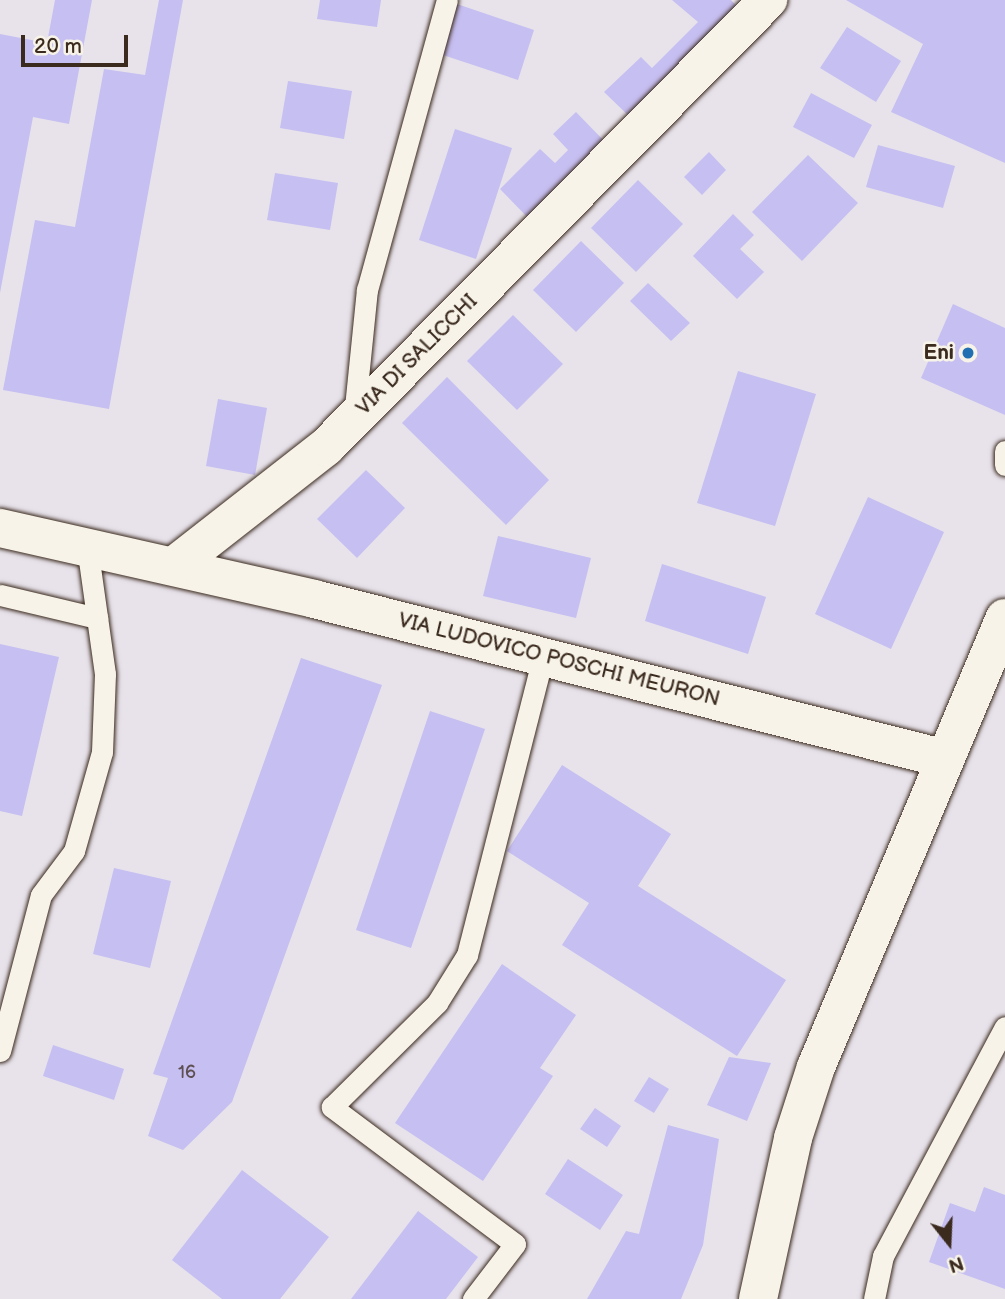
<!DOCTYPE html>
<style>
body{margin:0}
#map{position:relative;width:1005px;height:1299px;overflow:hidden;background:#e8e3eb;font-family:"Balsamiq Sans",sans-serif}
div>[style]{position:absolute}
.building>*{inset:0;background:#c6bff1}
.roads{filter:drop-shadow(0 0 2px #3b2a1e) drop-shadow(0 0 2px #3b2a1e)}
.lane>*{height:21px;margin:-10.5px;padding:0 10.5px;transform-origin:10.5px;border-radius:10.5px;background:#f7f3e8}
.street>*{height:38px;margin:-19px;padding:0 19px;transform-origin:19px;border-radius:19px;background:#f7f3e8}
.primary>*{height:38px;margin:-19px;padding:0 19px;transform-origin:19px;border-radius:19px;background:#f7f3e8}
.dots>*{width:19px;height:19px;translate:-50% -50%;box-sizing:border-box;border:4px solid #f7f3e8;border-radius:50%}
span{translate:-50% -50%;white-space:nowrap;text-align:center;line-height:1.15;-webkit-text-stroke:5px #f7f3e8;paint-order:stroke}
.number-label{font-size:18px;color:#5e4f53}
.number-label span{-webkit-text-stroke-width:0}
.poi-label{font-size:21px;color:#3b2a1e;font-weight:700}
.right{translate:-100% -50%;text-align:right}
.street-label{font-size:21px;color:#3b2a1e}
.north{position:absolute;left:914px;top:1208px;width:70px;height:70px;-webkit-text-stroke:5px #f7f3e8;paint-order:stroke;rotate:162deg;font-size:19px;font-weight:700;line-height:28px;text-align:center;color:#3b2a1e}
.north::after{content:'';display:block;margin:auto;width:24px;height:32px;background:#3b2a1e;clip-path:polygon(50% 0,100% 100%,50% 72%,0 100%)}
.scale{position:absolute;left:21px;top:35px;width:107px;height:32px;box-sizing:border-box;border:4px solid #3b2a1e;border-top:0;padding-left:9px;font-size:21px;line-height:24px;white-space:nowrap;color:#3b2a1e;-webkit-text-stroke:5px #f7f3e8;paint-order:stroke}
</style>
<div id="map">
<div class="building">
<i style="clip-path:polygon(55px 0,92px 0,69px 124px,33px 117px,0 293px,0 34px,47px 43px)"></i>
<i style="clip-path:polygon(159px 0,183px 0,109px 409px,3px 390px,35px 220px,75px 227px,104px 69px,145px 75px)"></i>
<i style="clip-path:polygon(320px 0,381px 0,377px 27px,317px 19px)"></i>
<i style="clip-path:polygon(672px 0,731px 0,743px 13px,633px 120px,604px 92px,641px 57px,652px 68px,698px 22px)"></i>
<i style="clip-path:polygon(846px 0,1005px 0,1005px 163px,891px 112px,923px 44px)"></i>
<i style="clip-path:polygon(457px 4px,534px 30px,518px 80px,440px 54px)"></i>
<i style="clip-path:polygon(847px 27px,901px 61px,876px 102px,820px 68px)"></i>
<i style="clip-path:polygon(288px 81px,352px 91px,344px 139px,280px 128px)"></i>
<i style="clip-path:polygon(811px 93px,872px 125px,854px 158px,793px 127px)"></i>
<i style="clip-path:polygon(576px 112px,609px 146px,532px 222px,500px 189px,540px 149px,555px 163px,568px 150px,553px 134px)"></i>
<i style="clip-path:polygon(455px 129px,512px 148px,476px 259px,419px 240px)"></i>
<i style="clip-path:polygon(878px 145px,955px 166px,943px 208px,866px 187px)"></i>
<i style="clip-path:polygon(709px 152px,726px 170px,702px 195px,684px 177px)"></i>
<i style="clip-path:polygon(808px 155px,858px 203px,802px 261px,752px 212px)"></i>
<i style="clip-path:polygon(275px 173px,338px 183px,330px 230px,267px 220px)"></i>
<i style="clip-path:polygon(638px 180px,683px 224px,636px 272px,591px 228px)"></i>
<i style="clip-path:polygon(733px 214px,754px 235px,740px 249px,764px 272px,737px 299px,693px 256px)"></i>
<i style="clip-path:polygon(581px 241px,624px 283px,576px 332px,533px 290px)"></i>
<i style="clip-path:polygon(648px 283px,690px 323px,671px 341px,630px 301px)"></i>
<i style="clip-path:polygon(953px 304px,1005px 328px,1005px 415px,921px 378px)"></i>
<i style="clip-path:polygon(513px 315px,563px 364px,517px 410px,467px 361px)"></i>
<i style="clip-path:polygon(738px 371px,816px 394px,775px 526px,697px 503px)"></i>
<i style="clip-path:polygon(447px 377px,549px 480px,506px 525px,402px 423px)"></i>
<i style="clip-path:polygon(218px 399px,267px 408px,255px 475px,206px 466px)"></i>
<i style="clip-path:polygon(366px 470px,405px 508px,357px 558px,317px 519px)"></i>
<i style="clip-path:polygon(868px 497px,944px 532px,891px 649px,815px 614px)"></i>
<i style="clip-path:polygon(498px 536px,591px 558px,576px 618px,483px 596px)"></i>
<i style="clip-path:polygon(662px 564px,766px 597px,748px 654px,645px 621px)"></i>
<i style="clip-path:polygon(0 644px,59px 657px,22px 816px,0 811px)"></i>
<i style="clip-path:polygon(301px 658px,382px 685px,232px 1102px,183px 1150px,148px 1136px,168px 1078px,153px 1074px)"></i>
<i style="clip-path:polygon(430px 711px,485px 729px,411px 948px,356px 930px)"></i>
<i style="clip-path:polygon(562px 765px,671px 834px,638px 886px,786px 980px,737px 1056px,562px 945px,589px 903px,507px 851px)"></i>
<i style="clip-path:polygon(114px 868px,171px 881px,150px 968px,93px 954px)"></i>
<i style="clip-path:polygon(502px 964px,576px 1015px,540px 1068px,553px 1076px,483px 1181px,395px 1123px)"></i>
<i style="clip-path:polygon(53px 1045px,124px 1069px,114px 1100px,43px 1076px)"></i>
<i style="clip-path:polygon(729px 1057px,771px 1063px,747px 1121px,707px 1105px)"></i>
<i style="clip-path:polygon(649px 1077px,669px 1089px,654px 1113px,634px 1101px)"></i>
<i style="clip-path:polygon(595px 1108px,621px 1126px,607px 1147px,580px 1129px)"></i>
<i style="clip-path:polygon(668px 1125px,719px 1139px,703px 1245px,681px 1299px,587px 1299px,626px 1231px,639px 1234px)"></i>
<i style="clip-path:polygon(568px 1159px,623px 1195px,600px 1230px,545px 1194px)"></i>
<i style="clip-path:polygon(242px 1170px,329px 1237px,280px 1299px,222px 1299px,172px 1260px)"></i>
<i style="clip-path:polygon(984px 1187px,1005px 1195px,1005px 1289px,929px 1262px,950px 1203px,975px 1212px)"></i>
<i style="clip-path:polygon(418px 1211px,478px 1257px,446px 1299px,351px 1299px)"></i>
</div>
<div class="roads">
<div class="lane">
<i style="left:354px;top:417px;width:128px;rotate:-84.2deg"></i>
<i style="left:367px;top:290px;width:301px;rotate:-74.6deg"></i>
<i style="left:1005px;top:451px;width:14px;rotate:90deg"></i>
<i style="left:0;top:595px;width:100px;rotate:13.3deg"></i>
<i style="left:0;top:1051px;width:161px;rotate:-75.3deg"></i>
<i style="left:41px;top:895px;width:55px;rotate:-53.1deg"></i>
<i style="left:74px;top:851px;width:103px;rotate:-74.2deg"></i>
<i style="left:102px;top:752px;width:78px;rotate:-87.8deg"></i>
<i style="left:105px;top:674px;width:129px;rotate:-98deg"></i>
<i style="left:473px;top:1299px;width:69px;rotate:-52.6deg"></i>
<i style="left:515px;top:1244px;width:229px;rotate:-143.2deg"></i>
<i style="left:332px;top:1107px;width:148px;rotate:-44.7deg"></i>
<i style="left:437px;top:1003px;width:57px;rotate:-58deg"></i>
<i style="left:467px;top:955px;width:309px;rotate:-75.7deg"></i>
<i style="left:874px;top:1299px;width:44px;rotate:-78.2deg"></i>
<i style="left:883px;top:1256px;width:259px;rotate:-62deg"></i>
</div>
<div class="street">
<i style="left:0;top:528px;width:322px;rotate:12.7deg"></i>
<i style="left:314px;top:599px;width:648px;rotate:14.21deg"></i>
<i style="left:175px;top:565px;width:192px;rotate:-38deg"></i>
<i style="left:326px;top:447px;width:629px;rotate:-45.32deg"></i>
</div>
<div class="primary">
<i style="left:758px;top:1299px;width:165px;rotate:-77.7deg"></i>
<i style="left:793px;top:1138px;width:75px;rotate:-72.1deg"></i>
<i style="left:816px;top:1067px;width:487px;rotate:-67.2deg"></i>
</div>
</div>
<div class="dots">
<i style="left:968px;top:353px;background:#1f6fb2"></i>
</div>
<div class="number-label">
<span style="left:187px;top:1073px">16</span>
</div>
<div class="poi-label">
<span class="right" style="left:954px;top:353px">Eni</span>
</div>
<div class="street-label">
<span style="left:417px;top:355px;rotate:-45deg">VIA DI SALICCHI</span>
<span style="left:559px;top:660px;rotate:14deg">VIA LUDOVICO POSCHI MEURON</span>
</div>
<div class="north">N</div>
<div class="scale">20 m</div>
</div>
